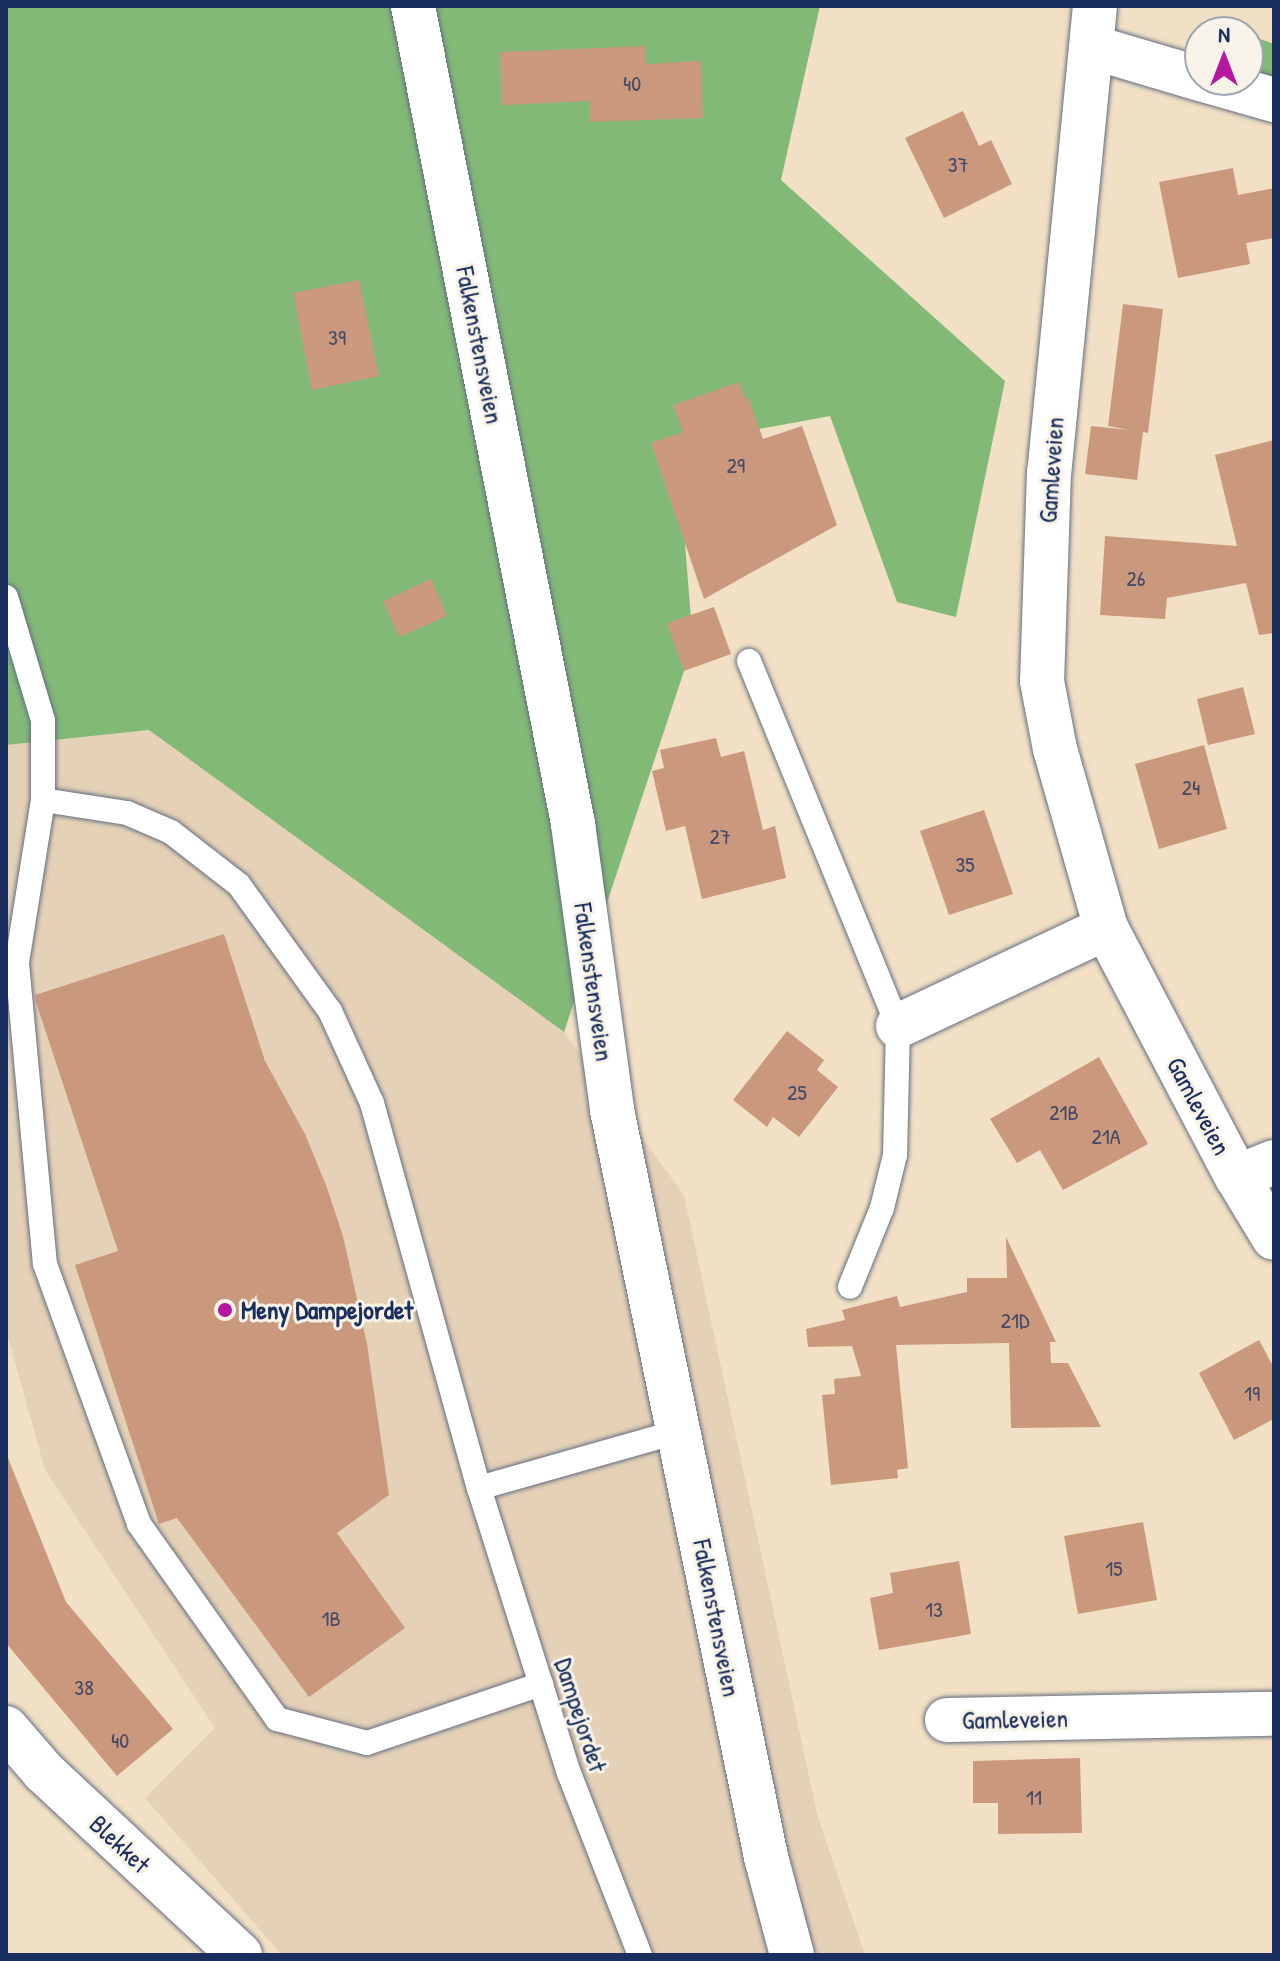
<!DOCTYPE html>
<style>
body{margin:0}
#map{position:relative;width:1280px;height:1961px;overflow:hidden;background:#f1e0c4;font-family:"Patrick Hand",sans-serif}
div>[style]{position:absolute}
.built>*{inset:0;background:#e4d1b6}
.forest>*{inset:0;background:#82b976}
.building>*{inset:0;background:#ca997d}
.roads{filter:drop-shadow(0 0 2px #666d82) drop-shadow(0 0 2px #666d82)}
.lane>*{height:24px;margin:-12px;padding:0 12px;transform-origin:12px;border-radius:12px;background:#fff}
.street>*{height:44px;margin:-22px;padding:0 22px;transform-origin:22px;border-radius:22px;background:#fff}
.primary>*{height:44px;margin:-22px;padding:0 22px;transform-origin:22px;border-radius:22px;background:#fff}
.dots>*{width:22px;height:22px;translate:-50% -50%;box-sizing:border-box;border:4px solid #f7f3e8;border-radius:50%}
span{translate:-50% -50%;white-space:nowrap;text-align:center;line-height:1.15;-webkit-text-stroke:6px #f7f3e8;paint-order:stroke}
.number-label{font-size:22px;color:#474a66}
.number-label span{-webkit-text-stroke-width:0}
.street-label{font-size:26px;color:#1b2f5e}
.poi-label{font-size:26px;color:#1b2f5e;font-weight:700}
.left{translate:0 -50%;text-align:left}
.frame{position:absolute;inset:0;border:8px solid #1b2f5e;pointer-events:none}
.north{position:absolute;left:1184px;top:16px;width:80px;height:80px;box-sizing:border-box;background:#f7f3e8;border:2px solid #9fa5b1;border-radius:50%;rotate:0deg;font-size:22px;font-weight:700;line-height:32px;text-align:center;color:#1b2f5e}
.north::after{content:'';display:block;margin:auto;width:28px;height:36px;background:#b5179e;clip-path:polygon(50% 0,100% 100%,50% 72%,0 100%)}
</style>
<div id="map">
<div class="built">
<i style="clip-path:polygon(149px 730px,564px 1032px,684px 1195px,818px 1818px,865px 1955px,282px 1955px,145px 1798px,215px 1728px,45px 1470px,6px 1330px,6px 745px)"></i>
</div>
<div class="forest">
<i style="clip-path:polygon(6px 6px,820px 6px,781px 180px,1005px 381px,956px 617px,897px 602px,830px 416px,677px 444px,693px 644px,564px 1032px,149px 730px,6px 745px)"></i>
<i style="clip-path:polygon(1249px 35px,1274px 44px,1274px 122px)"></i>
</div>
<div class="building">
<i style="clip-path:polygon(645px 46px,646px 64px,701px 61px,703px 118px,590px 122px,590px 101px,502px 105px,500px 52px)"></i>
<i style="clip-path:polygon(963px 111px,979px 146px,991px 140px,1012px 184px,944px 218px,905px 138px)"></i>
<i style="clip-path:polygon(1233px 168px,1238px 195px,1274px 188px,1274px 238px,1246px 243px,1250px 264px,1178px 278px,1159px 182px)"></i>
<i style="clip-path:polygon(359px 280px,379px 376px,312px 390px,293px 293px)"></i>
<i style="clip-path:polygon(1123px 304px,1163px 309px,1148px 433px,1143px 432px,1137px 480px,1085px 474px,1091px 426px,1129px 430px,1108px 426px)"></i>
<i style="clip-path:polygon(739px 382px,745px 398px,748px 397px,763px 439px,802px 426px,837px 525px,704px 599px,651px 443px,683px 432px,673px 405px)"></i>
<i style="clip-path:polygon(1274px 440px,1274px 633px,1259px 635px,1246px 583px,1167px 598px,1165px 619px,1100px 615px,1105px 536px,1237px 546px,1215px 455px)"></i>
<i style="clip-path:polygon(431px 579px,447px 616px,399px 637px,383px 601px)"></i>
<i style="clip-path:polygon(714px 607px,731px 654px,684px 671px,667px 623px)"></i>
<i style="clip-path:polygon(1243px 687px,1255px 734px,1208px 745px,1197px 699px)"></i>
<i style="clip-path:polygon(716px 738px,721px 757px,744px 751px,763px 830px,775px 826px,786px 878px,702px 899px,685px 826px,666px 831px,652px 771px,664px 768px,660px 750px)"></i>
<i style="clip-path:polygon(1204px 745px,1227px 829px,1159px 849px,1135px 764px)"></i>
<i style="clip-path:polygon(984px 810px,1013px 894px,949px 915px,920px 831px)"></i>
<i style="clip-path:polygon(224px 934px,265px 1061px,305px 1134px,326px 1185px,343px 1236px,367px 1344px,389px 1495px,337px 1533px,405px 1628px,309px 1697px,177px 1518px,159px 1524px,75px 1265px,118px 1251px,36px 1002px,35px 995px)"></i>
<i style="clip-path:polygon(787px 1031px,824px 1060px,817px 1070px,838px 1087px,799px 1137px,773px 1117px,767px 1127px,733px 1100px)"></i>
<i style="clip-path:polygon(1099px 1057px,1148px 1144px,1063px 1190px,1040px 1150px,1017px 1163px,990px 1119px)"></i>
<i style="clip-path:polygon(1006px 1237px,1056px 1342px,1050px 1342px,1051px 1363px,1068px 1363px,1101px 1427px,1011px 1428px,1009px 1343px,896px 1345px,908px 1468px,897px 1470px,898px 1478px,831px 1485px,822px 1395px,835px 1394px,834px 1379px,861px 1376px,852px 1346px,808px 1347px,806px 1329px,845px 1320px,842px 1310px,897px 1296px,900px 1307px,967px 1292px,967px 1278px,1007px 1278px)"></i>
<i style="clip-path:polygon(1259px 1340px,1274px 1368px,1274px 1419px,1234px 1440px,1199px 1373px)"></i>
<i style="clip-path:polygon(8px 1458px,66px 1602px,173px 1729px,117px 1776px,6px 1643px)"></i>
<i style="clip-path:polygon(1143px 1522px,1157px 1600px,1078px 1614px,1064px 1536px)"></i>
<i style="clip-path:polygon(959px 1561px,971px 1634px,879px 1650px,870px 1598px,893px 1593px,890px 1573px)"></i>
<i style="clip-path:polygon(1080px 1758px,1082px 1833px,998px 1834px,998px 1803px,973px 1803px,973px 1761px)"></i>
</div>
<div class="roads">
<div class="lane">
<i style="left:6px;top:597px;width:128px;rotate:73.3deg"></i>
<i style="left:43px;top:720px;width:80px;rotate:90deg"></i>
<i style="left:43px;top:800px;width:165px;rotate:99.1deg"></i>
<i style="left:17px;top:963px;width:302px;rotate:84.7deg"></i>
<i style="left:45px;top:1264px;width:276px;rotate:70.1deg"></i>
<i style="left:139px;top:1524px;width:239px;rotate:54.7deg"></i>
<i style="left:277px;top:1719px;width:93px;rotate:14.9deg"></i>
<i style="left:367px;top:1743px;width:184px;rotate:-18.7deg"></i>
<i style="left:749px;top:661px;width:394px;rotate:67.8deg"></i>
<i style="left:898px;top:1026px;width:129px;rotate:91.3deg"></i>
<i style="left:895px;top:1155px;width:55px;rotate:103.8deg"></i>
<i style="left:882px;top:1208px;width:85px;rotate:112.1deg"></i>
<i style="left:43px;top:800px;width:85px;rotate:8.8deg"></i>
<i style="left:127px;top:813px;width:48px;rotate:23.4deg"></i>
<i style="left:171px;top:832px;width:86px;rotate:37.9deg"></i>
<i style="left:239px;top:885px;width:155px;rotate:54.2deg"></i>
<i style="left:330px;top:1011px;width:101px;rotate:65.5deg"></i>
<i style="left:372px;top:1103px;width:400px;rotate:74.5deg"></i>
<i style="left:479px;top:1488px;width:299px;rotate:72.5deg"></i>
<i style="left:569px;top:1773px;width:195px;rotate:68.7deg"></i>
<i style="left:479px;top:1488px;width:209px;rotate:-15.8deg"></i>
</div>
<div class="street">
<i style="left:1095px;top:6px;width:468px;rotate:95.6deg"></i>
<i style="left:1049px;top:472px;width:209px;rotate:91.9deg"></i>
<i style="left:1042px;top:681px;width:69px;rotate:79.2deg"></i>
<i style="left:1055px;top:749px;width:186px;rotate:74.1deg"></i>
<i style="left:1106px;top:928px;width:281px;rotate:62.3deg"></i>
<i style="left:1237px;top:1177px;width:71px;rotate:58.8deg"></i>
<i style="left:1092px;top:47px;width:113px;rotate:16.5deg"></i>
<i style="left:1204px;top:80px;width:73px;rotate:15.9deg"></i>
<i style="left:898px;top:1026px;width:230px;rotate:-25.2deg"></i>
<i style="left:1237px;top:1177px;width:40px;rotate:-22deg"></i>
<i style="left:947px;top:1720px;width:327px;rotate:-1.1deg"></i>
<i style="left:6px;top:1728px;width:58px;rotate:49.2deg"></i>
<i style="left:44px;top:1772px;width:268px;rotate:43deg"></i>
</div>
<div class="primary">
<i style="left:413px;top:6px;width:834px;rotate:78.93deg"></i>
<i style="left:573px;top:824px;width:289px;rotate:82.2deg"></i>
<i style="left:612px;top:1110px;width:763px;rotate:78.35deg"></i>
<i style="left:766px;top:1857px;width:101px;rotate:75.1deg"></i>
</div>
</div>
<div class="dots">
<i style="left:225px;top:1310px;background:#b5179e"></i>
</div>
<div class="number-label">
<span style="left:632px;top:84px">40</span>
<span style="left:958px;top:165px">37</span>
<span style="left:337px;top:338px">39</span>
<span style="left:736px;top:466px">29</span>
<span style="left:1136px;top:579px">26</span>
<span style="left:1191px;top:788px">24</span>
<span style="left:720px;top:837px">27</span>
<span style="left:965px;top:865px">35</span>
<span style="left:797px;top:1093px">25</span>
<span style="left:1064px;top:1113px">21B</span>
<span style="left:1106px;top:1137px">21A</span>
<span style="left:1015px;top:1321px">21D</span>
<span style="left:1252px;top:1394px">19</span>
<span style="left:1114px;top:1569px">15</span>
<span style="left:934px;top:1610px">13</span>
<span style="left:331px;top:1619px">1B</span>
<span style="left:84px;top:1688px">38</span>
<span style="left:120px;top:1741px">40</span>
<span style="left:1034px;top:1798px">11</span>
</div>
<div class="street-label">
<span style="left:480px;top:345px;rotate:79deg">Falkenstensveien</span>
<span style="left:1051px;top:470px;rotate:-86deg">Gamleveien</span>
<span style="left:594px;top:982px;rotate:82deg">Falkenstensveien</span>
<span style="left:1199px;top:1106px;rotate:62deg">Gamleveien</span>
<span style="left:717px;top:1618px;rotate:79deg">Falkenstensveien</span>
<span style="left:581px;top:1715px;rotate:72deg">Dampejordet</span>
<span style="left:1015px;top:1719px;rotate:-1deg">Gamleveien</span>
<span style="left:120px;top:1844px;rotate:43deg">Blekket</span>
</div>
<div class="poi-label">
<span class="left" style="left:241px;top:1310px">Meny Dampejordet</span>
</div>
<div class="frame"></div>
<div class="north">N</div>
</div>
